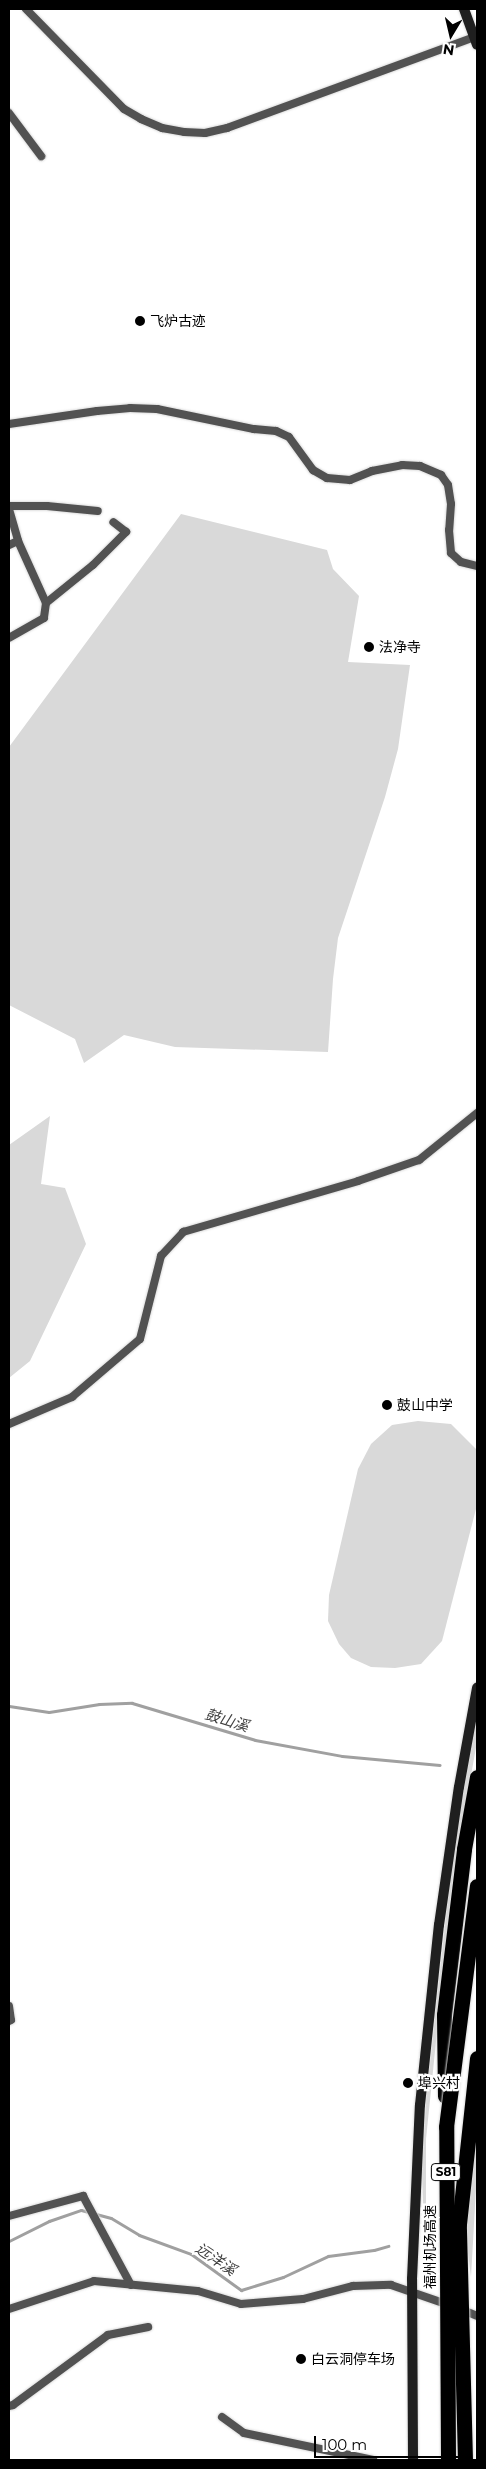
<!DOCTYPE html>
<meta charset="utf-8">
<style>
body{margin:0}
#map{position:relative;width:486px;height:2469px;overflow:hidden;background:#fff;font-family:Montserrat,"Noto Sans SC",sans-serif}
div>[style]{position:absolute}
.green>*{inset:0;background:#d9d9d9}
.stream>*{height:3px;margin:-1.5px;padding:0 1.5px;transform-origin:1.5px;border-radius:1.5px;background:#a0a0a0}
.roads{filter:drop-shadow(0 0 1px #dbdbdb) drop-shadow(0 0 1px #dbdbdb)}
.street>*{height:8px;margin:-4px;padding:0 4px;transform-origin:4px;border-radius:4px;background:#525252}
.secondary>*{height:10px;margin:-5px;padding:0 5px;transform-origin:5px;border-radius:5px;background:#1f1f1f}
.highway>*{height:15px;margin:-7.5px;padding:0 7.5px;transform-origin:7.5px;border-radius:7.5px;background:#000}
.bridges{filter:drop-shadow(0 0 1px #dbdbdb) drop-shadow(0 0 1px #dbdbdb)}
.highway-bridge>*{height:15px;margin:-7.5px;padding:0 7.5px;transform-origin:7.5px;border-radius:7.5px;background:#000}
.dots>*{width:14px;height:14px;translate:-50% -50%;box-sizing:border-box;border:2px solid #fff;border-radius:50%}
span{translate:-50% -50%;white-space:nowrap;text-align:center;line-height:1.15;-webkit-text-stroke:4.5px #fff;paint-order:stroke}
.shield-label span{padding:1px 4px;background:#fff;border:1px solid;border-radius:4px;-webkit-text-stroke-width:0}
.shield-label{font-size:12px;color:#000;font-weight:700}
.poi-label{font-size:14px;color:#000}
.left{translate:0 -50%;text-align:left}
.street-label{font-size:14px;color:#000}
.water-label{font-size:15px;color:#414141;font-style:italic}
.frame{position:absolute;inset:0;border:10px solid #000;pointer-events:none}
.north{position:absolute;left:426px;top:10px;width:50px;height:50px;-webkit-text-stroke:4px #fff;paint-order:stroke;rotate:189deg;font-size:14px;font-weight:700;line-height:20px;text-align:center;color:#000}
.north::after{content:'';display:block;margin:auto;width:18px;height:22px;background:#000;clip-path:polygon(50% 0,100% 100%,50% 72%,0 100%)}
.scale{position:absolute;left:314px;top:2436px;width:146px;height:22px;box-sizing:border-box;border:2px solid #000;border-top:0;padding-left:6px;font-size:15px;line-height:18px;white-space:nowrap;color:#000;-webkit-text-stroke:4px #fff;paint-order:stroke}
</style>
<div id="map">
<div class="green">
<i style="clip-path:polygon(181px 514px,327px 550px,333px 569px,359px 596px,348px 662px,410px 665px,398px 749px,385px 797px,338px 938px,333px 979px,328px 1052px,175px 1047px,124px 1035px,84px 1063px,75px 1039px,9px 1005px,9px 747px)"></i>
<i style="clip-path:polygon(50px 1116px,41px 1184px,65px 1188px,86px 1244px,30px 1361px,9px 1378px,9px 1145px)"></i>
<i style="clip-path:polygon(418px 1421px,451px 1424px,477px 1450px,477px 1505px,442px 1641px,421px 1664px,395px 1668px,371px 1667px,351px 1658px,339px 1644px,328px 1621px,329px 1595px,358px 1469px,371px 1444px,392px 1425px)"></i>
<i style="clip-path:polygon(477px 1711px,477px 1742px,453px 1876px,426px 2139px,426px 2283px,422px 2172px,426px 2100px,455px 1834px)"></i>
<i style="clip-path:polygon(477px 2103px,477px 2171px,471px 2277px,466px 2237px,472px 2142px)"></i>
</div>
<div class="stream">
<i style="left:9px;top:1706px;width:40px;rotate:8.5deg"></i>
<i style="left:49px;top:1712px;width:51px;rotate:-9.1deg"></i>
<i style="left:99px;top:1704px;width:33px;rotate:-2deg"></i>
<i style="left:132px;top:1703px;width:128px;rotate:16.7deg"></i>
<i style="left:255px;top:1740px;width:88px;rotate:10.4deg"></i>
<i style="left:342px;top:1756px;width:98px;rotate:5.2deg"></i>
<i style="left:9px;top:2241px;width:45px;rotate:-26.6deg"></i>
<i style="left:49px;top:2221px;width:34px;rotate:-19deg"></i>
<i style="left:81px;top:2210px;width:31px;rotate:15deg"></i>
<i style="left:111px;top:2218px;width:33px;rotate:31deg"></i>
<i style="left:139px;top:2235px;width:55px;rotate:20.1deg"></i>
<i style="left:191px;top:2254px;width:62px;rotate:35.8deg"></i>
<i style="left:241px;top:2290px;width:44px;rotate:-17.2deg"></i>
<i style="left:283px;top:2277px;width:50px;rotate:-25deg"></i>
<i style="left:328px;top:2256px;width:46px;rotate:-7.4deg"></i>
<i style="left:374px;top:2250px;width:15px;rotate:-16deg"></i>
</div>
<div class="roads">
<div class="street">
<i style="left:26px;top:9px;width:140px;rotate:45.6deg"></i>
<i style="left:124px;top:109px;width:20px;rotate:30deg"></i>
<i style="left:141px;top:119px;width:23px;rotate:23deg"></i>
<i style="left:162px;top:128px;width:22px;rotate:10deg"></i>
<i style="left:184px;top:132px;width:21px;rotate:3deg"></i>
<i style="left:205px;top:133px;width:23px;rotate:-13deg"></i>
<i style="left:227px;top:128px;width:263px;rotate:-20.2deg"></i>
<i style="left:9px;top:113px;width:54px;rotate:53.3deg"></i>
<i style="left:9px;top:424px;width:89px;rotate:-8.4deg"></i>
<i style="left:97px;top:411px;width:33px;rotate:-5deg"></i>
<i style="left:130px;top:408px;width:27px;rotate:2deg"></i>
<i style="left:157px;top:409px;width:99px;rotate:11.7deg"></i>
<i style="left:254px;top:429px;width:22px;rotate:5deg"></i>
<i style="left:276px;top:431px;width:14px;rotate:25deg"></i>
<i style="left:289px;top:437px;width:41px;rotate:54deg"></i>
<i style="left:313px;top:470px;width:16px;rotate:30deg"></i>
<i style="left:327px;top:478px;width:23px;rotate:5deg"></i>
<i style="left:350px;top:480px;width:24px;rotate:-22deg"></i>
<i style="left:372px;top:471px;width:31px;rotate:-11deg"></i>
<i style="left:402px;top:465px;width:18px;rotate:3deg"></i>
<i style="left:420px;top:466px;width:23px;rotate:23deg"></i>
<i style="left:441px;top:475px;width:12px;rotate:55deg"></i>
<i style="left:448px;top:485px;width:19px;rotate:81deg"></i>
<i style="left:451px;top:504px;width:26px;rotate:94deg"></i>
<i style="left:449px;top:530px;width:23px;rotate:85deg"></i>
<i style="left:451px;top:553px;width:13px;rotate:42deg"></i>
<i style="left:461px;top:562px;width:16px;rotate:14deg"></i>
<i style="left:9px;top:506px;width:38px"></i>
<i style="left:47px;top:506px;width:51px;rotate:5.6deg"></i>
<i style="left:9px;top:509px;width:33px;rotate:74deg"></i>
<i style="left:18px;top:541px;width:68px;rotate:65.7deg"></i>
<i style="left:46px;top:603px;width:15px;rotate:98deg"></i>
<i style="left:44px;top:618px;width:40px;rotate:150.3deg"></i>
<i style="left:9px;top:545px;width:10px;rotate:-24deg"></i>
<i style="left:46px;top:603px;width:60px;rotate:-39deg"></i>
<i style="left:93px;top:565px;width:47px;rotate:-45deg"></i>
<i style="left:126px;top:532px;width:16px;rotate:-142deg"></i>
<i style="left:9px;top:1424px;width:69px;rotate:-23.2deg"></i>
<i style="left:72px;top:1397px;width:89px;rotate:-40.5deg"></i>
<i style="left:140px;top:1339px;width:86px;rotate:-75.8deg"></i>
<i style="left:161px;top:1256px;width:33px;rotate:-47deg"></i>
<i style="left:183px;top:1232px;width:182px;rotate:-16.2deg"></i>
<i style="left:358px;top:1181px;width:65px;rotate:-19deg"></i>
<i style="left:419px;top:1160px;width:75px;rotate:-39deg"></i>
<i style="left:9px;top:2006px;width:14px;rotate:82deg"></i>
<i style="left:11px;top:2020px;width:2px;rotate:153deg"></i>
<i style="left:9px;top:2216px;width:77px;rotate:-15.1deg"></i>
<i style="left:83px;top:2196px;width:101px;rotate:61.7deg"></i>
<i style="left:9px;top:2309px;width:89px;rotate:-18.2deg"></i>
<i style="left:94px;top:2281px;width:104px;rotate:5.5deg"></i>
<i style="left:198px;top:2291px;width:45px;rotate:16.8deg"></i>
<i style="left:241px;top:2304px;width:62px;rotate:-4.6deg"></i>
<i style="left:303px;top:2299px;width:52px;rotate:-14.6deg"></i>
<i style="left:353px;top:2286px;width:38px;rotate:-2deg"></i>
<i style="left:391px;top:2285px;width:61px;rotate:19deg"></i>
<i style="left:460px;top:2309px;width:18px;rotate:22deg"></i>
<i style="left:9px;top:2406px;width:4px;rotate:-14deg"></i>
<i style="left:13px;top:2405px;width:118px;rotate:-36.4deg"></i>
<i style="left:108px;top:2335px;width:41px;rotate:-11.3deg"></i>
<i style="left:222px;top:2417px;width:27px;rotate:36deg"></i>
<i style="left:244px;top:2433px;width:132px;rotate:11.8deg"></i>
</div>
<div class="secondary">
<i style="left:464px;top:9px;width:38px;rotate:70deg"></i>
<i style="left:413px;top:2460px;width:181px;rotate:-90.3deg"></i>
<i style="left:412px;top:2279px;width:174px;rotate:-87.4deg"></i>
<i style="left:420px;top:2105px;width:181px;rotate:-84deg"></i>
<i style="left:439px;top:1925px;width:139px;rotate:-81.8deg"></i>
<i style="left:459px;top:1787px;width:101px;rotate:-79.7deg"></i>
</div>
<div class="highway">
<i style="left:445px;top:2096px;width:81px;rotate:-90.7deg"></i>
<i style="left:444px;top:2015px;width:167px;rotate:-83.1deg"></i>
<i style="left:464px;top:1849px;width:73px;rotate:-79.8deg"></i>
</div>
</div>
<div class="bridges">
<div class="highway-bridge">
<i style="left:448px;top:2460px;width:333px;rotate:-90.3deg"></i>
<i style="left:446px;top:2127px;width:243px;rotate:-82.7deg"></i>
<i style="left:465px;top:2460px;width:236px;rotate:-91.5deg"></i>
<i style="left:459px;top:2224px;width:167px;rotate:-83.8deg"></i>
</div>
</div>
<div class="dots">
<i style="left:140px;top:321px;background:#000"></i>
<i style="left:369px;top:647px;background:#000"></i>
<i style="left:387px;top:1405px;background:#000"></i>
<i style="left:408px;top:2083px;background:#000"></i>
<i style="left:301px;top:2359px;background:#000"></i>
</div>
<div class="shield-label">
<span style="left:446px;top:2172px">S81</span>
</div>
<div class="poi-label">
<span class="left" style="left:150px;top:321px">飞炉古迹</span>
<span class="left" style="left:379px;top:647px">法净寺</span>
<span class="left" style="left:397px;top:1405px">鼓山中学</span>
<span class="left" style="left:418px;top:2083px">埠兴村</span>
<span class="left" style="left:311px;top:2359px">白云洞停车场</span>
</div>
<div class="street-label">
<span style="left:430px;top:2247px;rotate:-90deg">福州机场高速</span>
</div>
<div class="water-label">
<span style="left:227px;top:1720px;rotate:17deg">鼓山溪</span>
<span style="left:216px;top:2259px;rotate:34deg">远洋溪</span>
</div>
<div class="frame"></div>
<div class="north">N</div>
<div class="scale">100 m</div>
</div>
